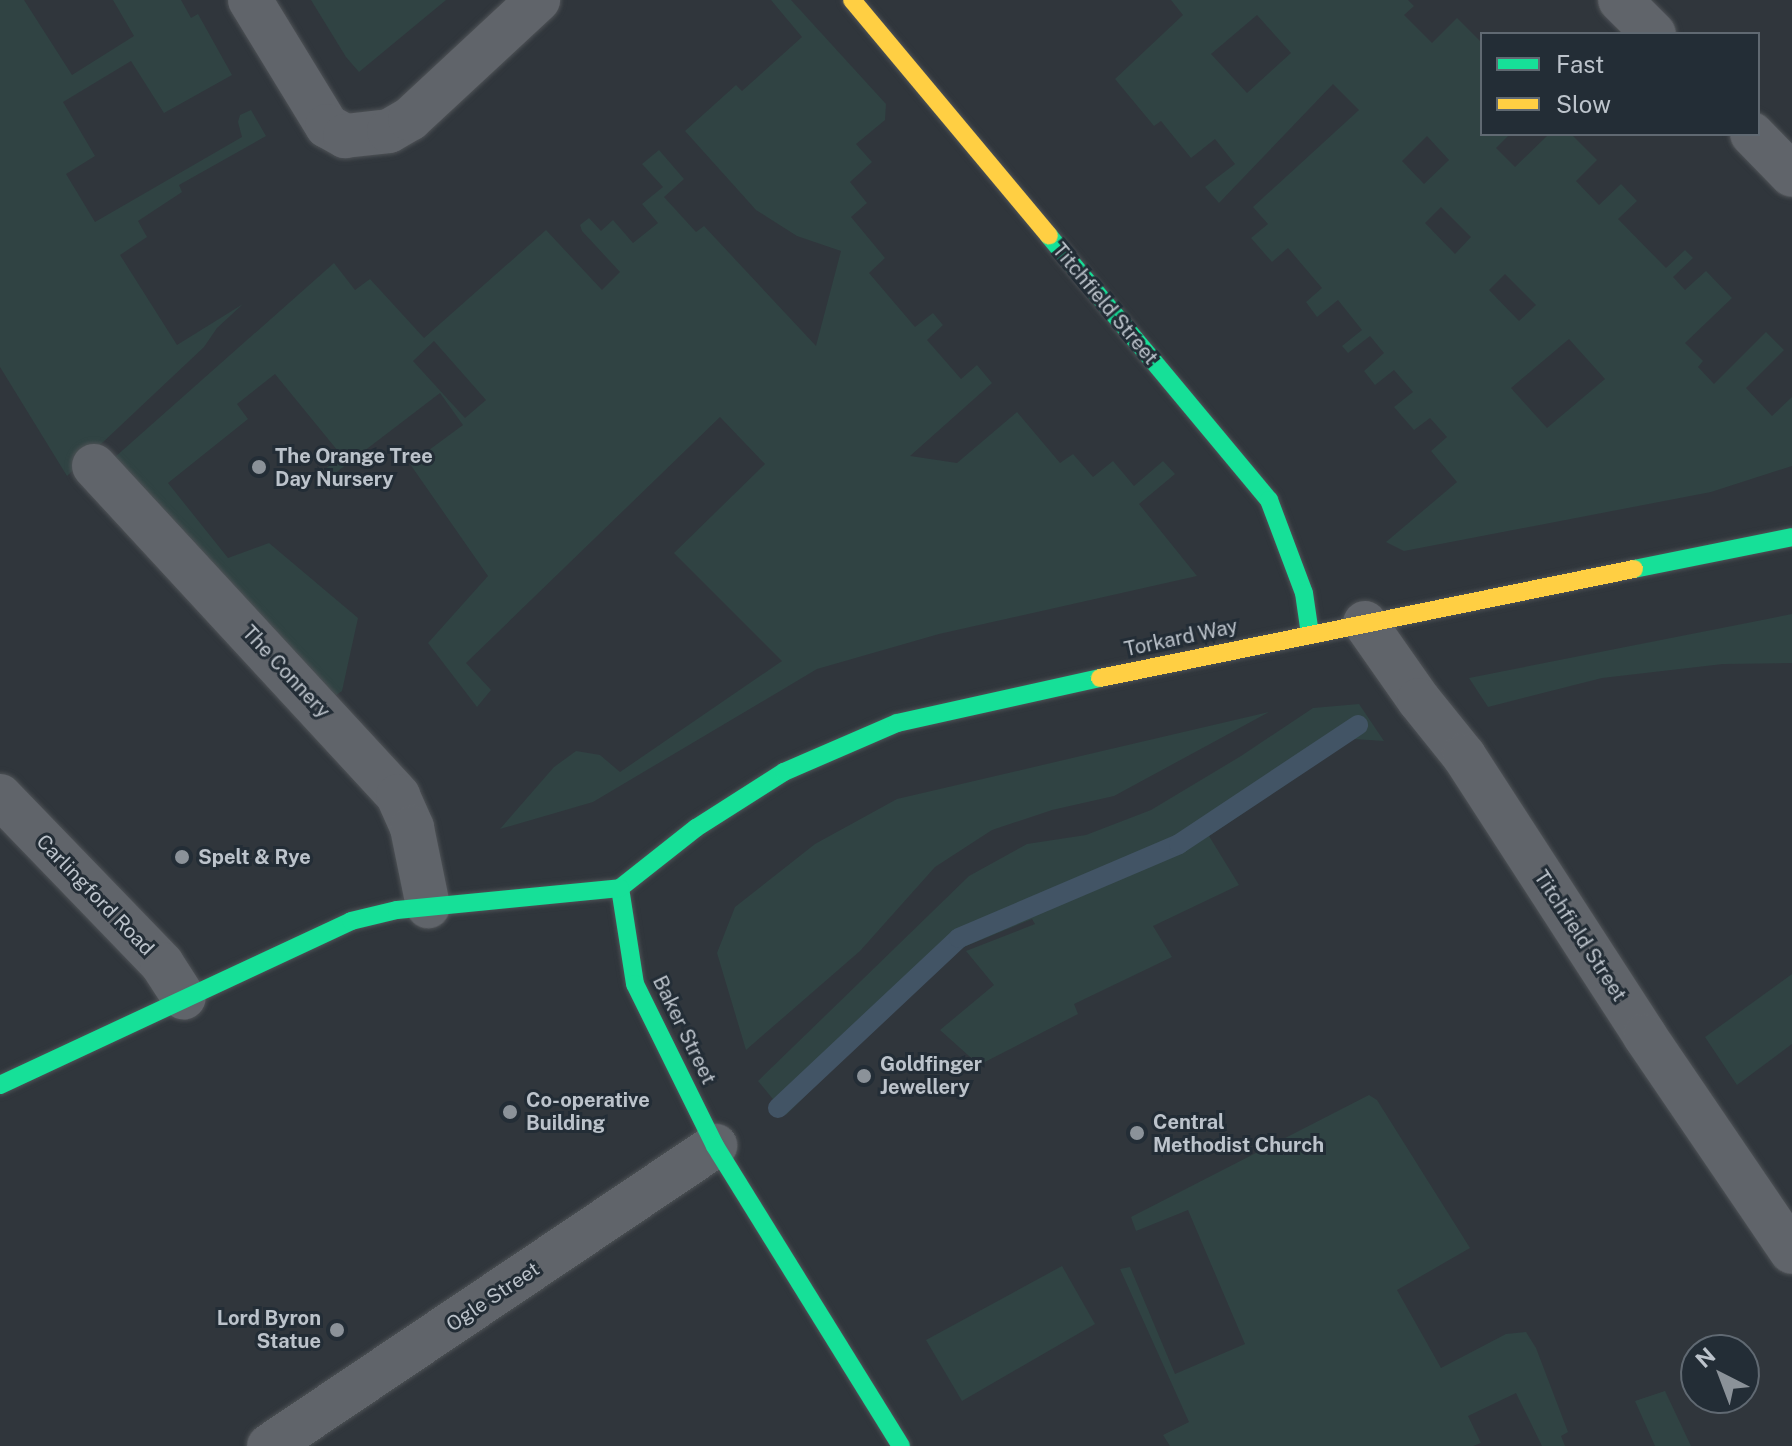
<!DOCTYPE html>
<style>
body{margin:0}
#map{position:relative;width:1792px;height:1446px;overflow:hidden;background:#30363c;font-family:"Public Sans",sans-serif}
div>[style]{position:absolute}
.green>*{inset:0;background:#304343}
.stream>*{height:20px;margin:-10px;padding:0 10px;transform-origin:10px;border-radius:10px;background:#425465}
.roads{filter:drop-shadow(0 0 2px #4e5256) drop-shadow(0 0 2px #4e5256)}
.street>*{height:44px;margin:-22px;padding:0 22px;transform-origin:22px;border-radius:22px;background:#60646a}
.fast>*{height:18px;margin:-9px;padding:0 9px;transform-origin:9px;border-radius:9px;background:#16e098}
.slow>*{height:18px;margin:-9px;padding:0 9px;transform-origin:9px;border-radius:9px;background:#ffcf43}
.dots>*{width:22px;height:22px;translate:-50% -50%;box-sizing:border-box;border:4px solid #232d36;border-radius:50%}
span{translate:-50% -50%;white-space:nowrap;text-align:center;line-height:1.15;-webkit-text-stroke:6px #232d36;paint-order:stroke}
.street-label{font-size:20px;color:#bcc3cb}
.poi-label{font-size:20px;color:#bcc3cb;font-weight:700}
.left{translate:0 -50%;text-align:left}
.right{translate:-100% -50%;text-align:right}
.legend{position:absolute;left:1480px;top:32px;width:280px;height:104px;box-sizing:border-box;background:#232d36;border:2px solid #606972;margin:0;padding:10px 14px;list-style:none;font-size:24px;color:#bcc3cb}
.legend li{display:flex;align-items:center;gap:16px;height:40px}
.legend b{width:40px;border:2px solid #606972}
.north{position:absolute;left:1680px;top:1334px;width:80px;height:80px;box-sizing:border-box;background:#232d36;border:2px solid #606972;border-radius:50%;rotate:318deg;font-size:22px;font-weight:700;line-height:32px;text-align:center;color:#bcc3cb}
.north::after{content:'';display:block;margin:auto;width:28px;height:36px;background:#8b9299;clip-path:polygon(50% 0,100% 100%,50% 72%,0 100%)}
</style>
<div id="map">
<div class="green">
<i style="clip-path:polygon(0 0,24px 0,72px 75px,134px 36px,113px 0,181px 0,191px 18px,198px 14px,232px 75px,164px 113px,131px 61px,63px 102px,95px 156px,66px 174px,95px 222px,242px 137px,238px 122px,240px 115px,251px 110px,266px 136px,179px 185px,182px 192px,138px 221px,147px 237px,120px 255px,177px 345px,243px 304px,217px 328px,204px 347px,67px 476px,0 367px)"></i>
<i style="clip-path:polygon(311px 0,446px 0,359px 72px,346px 57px)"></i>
<i style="clip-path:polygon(evenodd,771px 0,791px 0,886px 104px,885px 120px,856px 144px,872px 162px,850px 182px,867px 203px,851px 217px,885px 258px,869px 273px,915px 327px,933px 313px,943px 325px,927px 340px,961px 379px,977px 365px,992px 383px,910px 456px,957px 463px,1017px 412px,1060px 463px,1073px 454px,1093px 477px,1113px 461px,1134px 486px,1163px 461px,1175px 474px,1139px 504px,1197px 576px,939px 634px,817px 669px,593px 802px,500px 829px,554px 767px,576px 751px,600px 755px,620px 772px,782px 661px,674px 553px,765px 464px,720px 417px,466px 663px,491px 690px,477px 707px,428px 643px,488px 576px,410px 464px,463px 425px,440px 393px,321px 484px,315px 477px,342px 456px,275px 374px,237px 404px,248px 419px,168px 483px,228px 558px,269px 543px,358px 618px,342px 691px,328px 701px,106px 465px,334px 263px,355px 290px,370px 279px,424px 338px,546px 230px,602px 290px,620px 272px,582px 231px,580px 225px,589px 218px,601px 231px,613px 220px,633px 243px,658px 223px,642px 204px,663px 187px,642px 164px,659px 150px,684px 179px,664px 197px,696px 232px,704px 226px,816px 346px,841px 251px,797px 236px,756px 210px,685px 131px,736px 85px,742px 91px,802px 37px,771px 0,434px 341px,486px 400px,465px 418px,413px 361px,434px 341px)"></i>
<i style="clip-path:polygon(evenodd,1171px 0,1408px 0,1414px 6px,1404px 15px,1432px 43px,1457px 18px,1482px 43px,1482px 134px,1510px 134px,1496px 148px,1515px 167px,1549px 134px,1571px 134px,1597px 160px,1576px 181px,1599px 205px,1621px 184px,1637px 201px,1618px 219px,1666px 268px,1685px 250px,1693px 258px,1673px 277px,1685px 290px,1706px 271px,1732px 298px,1685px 343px,1703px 361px,1698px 367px,1714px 384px,1766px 332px,1784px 350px,1746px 388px,1772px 416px,1792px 397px,1792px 466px,1711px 492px,1404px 551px,1386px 542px,1457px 482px,1431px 451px,1447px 437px,1430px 418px,1414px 430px,1394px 407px,1413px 392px,1394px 370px,1375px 385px,1364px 371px,1384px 353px,1370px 336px,1348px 353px,1342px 346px,1362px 330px,1338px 300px,1317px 317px,1306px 302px,1322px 288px,1288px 248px,1272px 262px,1251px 238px,1268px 224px,1253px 207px,1359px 110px,1333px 84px,1219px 203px,1205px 187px,1235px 164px,1215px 139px,1191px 158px,1161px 121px,1154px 126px,1115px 79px,1183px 15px,1171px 0,1257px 15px,1291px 53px,1247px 93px,1211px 54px,1257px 15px,1171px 0,1427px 136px,1449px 160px,1424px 184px,1402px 161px,1427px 136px,1171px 0,1441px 207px,1471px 237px,1455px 254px,1425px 223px,1441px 207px,1171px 0,1505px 274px,1536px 305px,1519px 321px,1489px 290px,1505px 274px,1171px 0,1569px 339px,1605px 379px,1547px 428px,1511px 388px,1569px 339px)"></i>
<i style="clip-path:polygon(1792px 614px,1792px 663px,1723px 664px,1602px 678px,1488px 707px,1469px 678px)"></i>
<i style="clip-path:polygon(1359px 704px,1384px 741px,1354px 739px,1209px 836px,1239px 885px,1153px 926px,1172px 957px,1074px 1004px,1078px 1014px,979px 1065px,940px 1030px,994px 985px,966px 951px,1035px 924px,1032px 919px,964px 947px,905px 996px,786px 1115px,758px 1081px,969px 876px,1027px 844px,1086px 835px,1151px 810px,1241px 756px,1313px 708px)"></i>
<i style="clip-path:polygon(1269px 712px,1114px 796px,1052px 810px,992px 830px,935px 867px,860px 951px,746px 1050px,717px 953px,735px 907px,815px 844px,897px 799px)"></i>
<i style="clip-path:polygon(1792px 974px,1792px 1044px,1737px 1085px,1705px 1037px)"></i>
<i style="clip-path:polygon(1369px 1095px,1377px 1100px,1470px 1248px,1397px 1290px,1441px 1368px,1506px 1334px,1526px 1332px,1536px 1348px,1568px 1432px,1561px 1436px,1565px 1446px,1542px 1446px,1516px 1393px,1468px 1416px,1481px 1443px,1473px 1446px,1170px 1446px,1163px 1435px,1189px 1422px,1120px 1269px,1130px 1267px,1175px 1374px,1245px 1344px,1188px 1210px,1136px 1231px,1131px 1217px)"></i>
<i style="clip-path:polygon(1062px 1266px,1095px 1324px,962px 1401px,926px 1340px)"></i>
<i style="clip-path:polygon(1665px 1391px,1691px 1446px,1655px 1446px,1635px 1401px)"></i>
</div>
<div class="stream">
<i style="left:778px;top:1108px;width:248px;rotate:-43.2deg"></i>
<i style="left:959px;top:938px;width:239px;rotate:-23.1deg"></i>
<i style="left:1179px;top:844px;width:215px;rotate:-33.6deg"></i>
</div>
<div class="roads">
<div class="street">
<i style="left:250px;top:0;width:148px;rotate:58.6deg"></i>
<i style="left:327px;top:126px;width:21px;rotate:29deg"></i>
<i style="left:345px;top:136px;width:44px;rotate:-6.5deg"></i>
<i style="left:389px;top:131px;width:24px;rotate:-30deg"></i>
<i style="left:410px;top:119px;width:175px;rotate:-42.9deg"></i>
<i style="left:1620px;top:0;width:48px;rotate:45deg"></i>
<i style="left:1752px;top:134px;width:57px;rotate:45.7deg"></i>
<i style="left:94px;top:466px;width:449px;rotate:47.3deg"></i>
<i style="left:398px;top:796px;width:35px;rotate:66deg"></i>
<i style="left:412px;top:828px;width:80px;rotate:78.4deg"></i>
<i style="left:1365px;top:623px;width:94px;rotate:55deg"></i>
<i style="left:1419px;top:700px;width:72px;rotate:51.2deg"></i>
<i style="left:1464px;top:756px;width:333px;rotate:57.1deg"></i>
<i style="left:1645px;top:1036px;width:261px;rotate:55.8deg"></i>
<i style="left:0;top:796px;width:233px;rotate:46deg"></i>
<i style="left:162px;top:964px;width:40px;rotate:57.1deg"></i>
<i style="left:269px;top:1446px;width:538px;rotate:-33.93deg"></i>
</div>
<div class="fast">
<i style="left:1049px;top:236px;width:344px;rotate:50.2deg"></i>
<i style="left:1269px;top:500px;width:99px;rotate:69.4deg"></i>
<i style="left:1304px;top:593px;width:41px;rotate:81.7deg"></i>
<i style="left:1634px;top:569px;width:161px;rotate:-11.4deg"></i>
<i style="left:620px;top:888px;width:97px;rotate:-38.3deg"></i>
<i style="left:696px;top:828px;width:104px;rotate:-32.5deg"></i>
<i style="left:784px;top:772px;width:123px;rotate:-23.4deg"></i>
<i style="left:897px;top:723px;width:208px;rotate:-12.5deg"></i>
<i style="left:620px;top:888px;width:97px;rotate:81.1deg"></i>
<i style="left:635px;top:984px;width:181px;rotate:63.7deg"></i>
<i style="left:715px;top:1146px;width:353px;rotate:58.2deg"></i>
<i style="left:0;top:1085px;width:387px;rotate:-25deg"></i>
<i style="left:351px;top:921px;width:47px;rotate:-13.4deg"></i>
<i style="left:397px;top:910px;width:224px;rotate:-5.6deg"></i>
</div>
<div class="slow">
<i style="left:852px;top:0;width:307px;rotate:50.1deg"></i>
<i style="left:1100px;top:678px;width:545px;rotate:-11.54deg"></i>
</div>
</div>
<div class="dots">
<i style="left:259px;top:467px;background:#8b9299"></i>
<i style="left:182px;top:857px;background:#8b9299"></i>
<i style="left:864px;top:1076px;background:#8b9299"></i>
<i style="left:510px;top:1112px;background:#8b9299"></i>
<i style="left:1137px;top:1133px;background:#8b9299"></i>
<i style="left:337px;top:1330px;background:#8b9299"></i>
</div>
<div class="street-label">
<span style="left:1105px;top:304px;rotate:50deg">Titchfield Street</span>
<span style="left:1181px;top:638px;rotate:-12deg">Torkard Way</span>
<span style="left:286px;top:672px;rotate:47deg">The Connery</span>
<span style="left:95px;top:895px;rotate:46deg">Carlingford Road</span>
<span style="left:1580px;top:936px;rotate:57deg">Titchfield Street</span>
<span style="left:684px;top:1030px;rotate:64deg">Baker Street</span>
<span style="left:493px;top:1297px;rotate:-34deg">Ogle Street</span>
</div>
<div class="poi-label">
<span class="left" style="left:275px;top:468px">The Orange Tree<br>Day Nursery</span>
<span class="left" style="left:198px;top:857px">Spelt &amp; Rye</span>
<span class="left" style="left:880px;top:1076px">Goldfinger<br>Jewellery</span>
<span class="left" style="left:526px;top:1112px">Co-operative<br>Building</span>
<span class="left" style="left:1153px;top:1134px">Central<br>Methodist Church</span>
<span class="right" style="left:321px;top:1330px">Lord Byron<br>Statue</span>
</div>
<ul class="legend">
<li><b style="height:10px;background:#16e098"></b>Fast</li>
<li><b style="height:10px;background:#ffcf43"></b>Slow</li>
</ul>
<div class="north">N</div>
</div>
